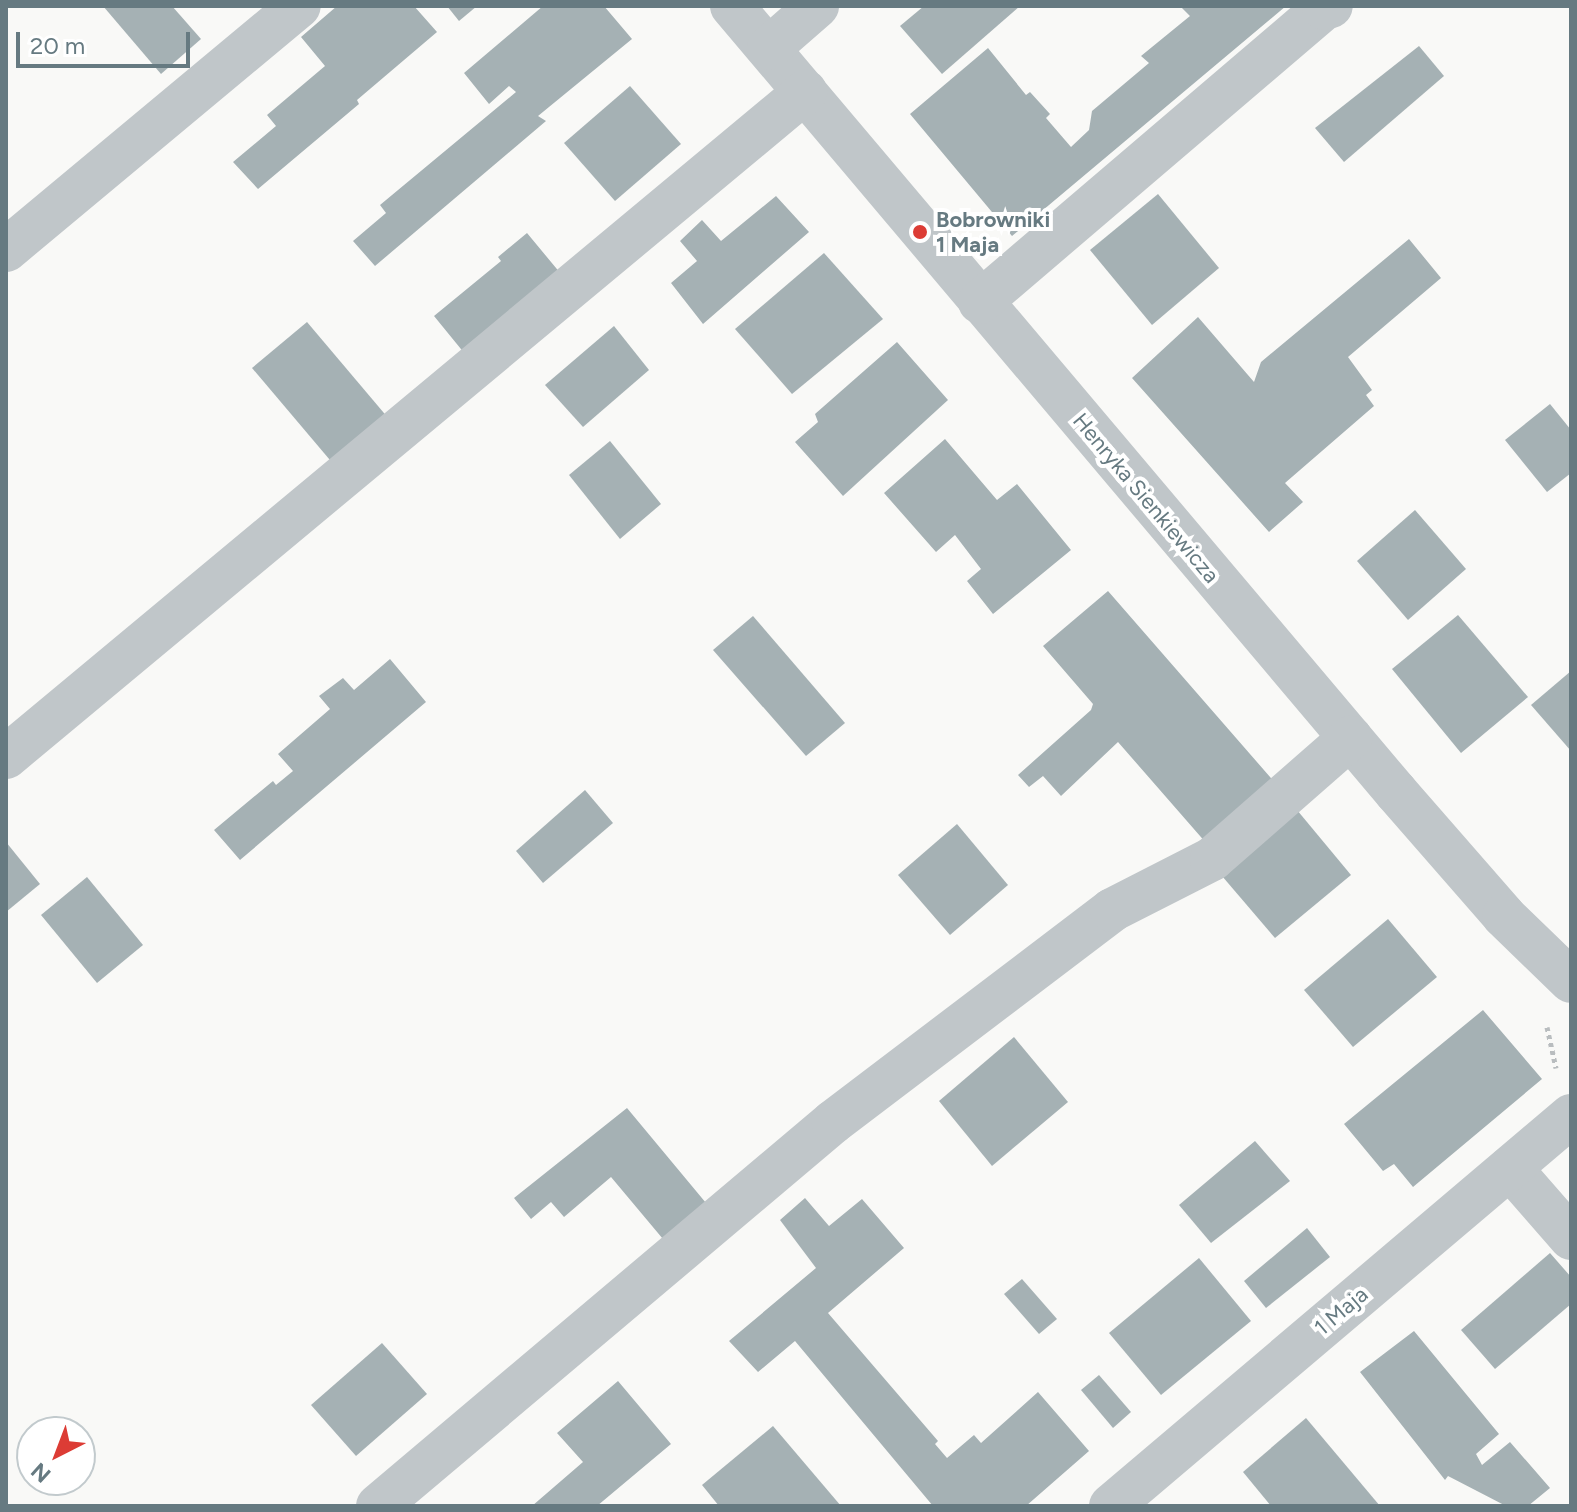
<!DOCTYPE html>
<style>
body{margin:0}
#map{position:relative;width:1577px;height:1512px;overflow:hidden;background:#f9f9f7;font-family:Figtree,sans-serif}
div>[style]{position:absolute}
.building>*{inset:0;background:#a5b1b4}
.path>*{height:5px;margin-top:-2.5px;transform-origin:0;background:repeating-linear-gradient(90deg,#b9bdbf 0 4px,transparent 0 8px)}
.minor>*{height:44px;margin:-22px;padding:0 22px;transform-origin:22px;border-radius:22px;background:#c0c6c9}
.dots>*{width:22px;height:22px;translate:-50% -50%;box-sizing:border-box;border:4px solid #fff;border-radius:50%}
span{translate:-50% -50%;white-space:nowrap;text-align:center;line-height:1.15;-webkit-text-stroke:8px #fff;paint-order:stroke}
.poi-label{font-size:22px;color:#667a81;font-weight:700}
.left{translate:0 -50%;text-align:left}
.street-label{font-size:22px;color:#667a81}
.frame{position:absolute;inset:0;border:8px solid #667a81;pointer-events:none}
.north{position:absolute;left:16px;top:1416px;width:80px;height:80px;box-sizing:border-box;background:#fff;border:2px solid #c2cacd;border-radius:50%;rotate:222deg;font-size:22px;font-weight:700;line-height:32px;text-align:center;color:#667a81}
.north::after{content:'';display:block;margin:auto;width:28px;height:36px;background:#dc3c35;clip-path:polygon(50% 0,100% 100%,50% 72%,0 100%)}
.scale{position:absolute;left:16px;top:32px;width:174px;height:36px;box-sizing:border-box;border:4px solid #667a81;border-top:0;padding-left:10px;font-size:24px;line-height:28px;white-space:nowrap;color:#667a81;-webkit-text-stroke:6px #fff;paint-order:stroke}
</style>
<div id="map">
<div class="building">
<i style="clip-path:polygon(103px 6px,172px 6px,201px 39px,161px 74px)"></i>
<i style="clip-path:polygon(337px 6px,414px 6px,437px 32px,357px 100px,359px 104px,258px 189px,233px 162px,276px 126px,267px 115px,325px 66px,301px 37px)"></i>
<i style="clip-path:polygon(447px 6px,477px 6px,459px 21px)"></i>
<i style="clip-path:polygon(543px 6px,604px 6px,632px 39px,538px 116px,546px 121px,375px 266px,353px 241px,386px 213px,380px 205px,516px 92px,509px 86px,489px 104px,464px 73px)"></i>
<i style="clip-path:polygon(924px 6px,1020px 6px,942px 74px,900px 26px)"></i>
<i style="clip-path:polygon(1180px 6px,1286px 6px,1012px 236px,910px 114px,988px 48px,1026px 95px,1030px 92px,1050px 114px,1046px 118px,1071px 147px,1089px 130px,1092px 111px,1149px 63px,1141px 56px,1190px 16px)"></i>
<i style="clip-path:polygon(1419px 46px,1444px 76px,1344px 162px,1315px 128px)"></i>
<i style="clip-path:polygon(630px 86px,681px 144px,615px 201px,564px 143px)"></i>
<i style="clip-path:polygon(1158px 194px,1219px 268px,1152px 325px,1090px 250px)"></i>
<i style="clip-path:polygon(776px 196px,809px 232px,703px 324px,671px 283px,697px 261px,680px 241px,702px 220px,721px 241px)"></i>
<i style="clip-path:polygon(527px 233px,561px 274px,465px 354px,434px 316px,501px 261px,498px 257px)"></i>
<i style="clip-path:polygon(1409px 239px,1441px 278px,1348px 357px,1372px 390px,1366px 395px,1374px 406px,1285px 483px,1303px 502px,1269px 532px,1132px 378px,1198px 317px,1254px 382px,1261px 362px)"></i>
<i style="clip-path:polygon(824px 253px,883px 319px,792px 394px,735px 329px)"></i>
<i style="clip-path:polygon(307px 322px,389px 419px,335px 466px,252px 368px)"></i>
<i style="clip-path:polygon(614px 326px,649px 370px,583px 427px,545px 385px)"></i>
<i style="clip-path:polygon(897px 342px,948px 400px,843px 496px,795px 442px,818px 422px,815px 414px)"></i>
<i style="clip-path:polygon(1550px 404px,1571px 430px,1571px 473px,1547px 492px,1505px 440px)"></i>
<i style="clip-path:polygon(945px 439px,997px 500px,1017px 484px,1071px 550px,993px 614px,967px 581px,981px 569px,955px 535px,936px 552px,884px 493px)"></i>
<i style="clip-path:polygon(610px 441px,661px 504px,620px 539px,569px 475px)"></i>
<i style="clip-path:polygon(1415px 510px,1466px 569px,1408px 620px,1357px 561px)"></i>
<i style="clip-path:polygon(1108px 591px,1277px 785px,1207px 844px,1118px 742px,1061px 796px,1043px 776px,1029px 787px,1018px 775px,1091px 710px,1093px 704px,1043px 646px)"></i>
<i style="clip-path:polygon(1458px 615px,1528px 697px,1461px 753px,1392px 669px)"></i>
<i style="clip-path:polygon(753px 616px,845px 723px,806px 756px,713px 650px)"></i>
<i style="clip-path:polygon(390px 659px,426px 702px,240px 860px,214px 830px,273px 781px,276px 785px,293px 771px,278px 754px,330px 709px,319px 696px,343px 678px,354px 690px)"></i>
<i style="clip-path:polygon(1571px 671px,1571px 751px,1531px 705px)"></i>
<i style="clip-path:polygon(585px 790px,613px 823px,543px 883px,516px 851px)"></i>
<i style="clip-path:polygon(1297px 810px,1351px 875px,1275px 938px,1222px 876px)"></i>
<i style="clip-path:polygon(957px 824px,1008px 885px,950px 935px,898px 875px)"></i>
<i style="clip-path:polygon(6px 842px,40px 884px,6px 912px)"></i>
<i style="clip-path:polygon(87px 877px,143px 945px,97px 983px,41px 915px)"></i>
<i style="clip-path:polygon(1388px 919px,1437px 977px,1353px 1047px,1304px 990px)"></i>
<i style="clip-path:polygon(1483px 1010px,1542px 1079px,1413px 1187px,1394px 1164px,1383px 1171px,1344px 1124px)"></i>
<i style="clip-path:polygon(1014px 1037px,1068px 1102px,992px 1166px,939px 1101px)"></i>
<i style="clip-path:polygon(627px 1108px,711px 1209px,668px 1245px,611px 1177px,564px 1217px,551px 1202px,531px 1219px,514px 1198px)"></i>
<i style="clip-path:polygon(1255px 1141px,1290px 1181px,1211px 1243px,1179px 1205px)"></i>
<i style="clip-path:polygon(805px 1198px,829px 1226px,862px 1199px,904px 1248px,828px 1313px,938px 1441px,935px 1444px,947px 1458px,974px 1435px,981px 1443px,1038px 1392px,1089px 1451px,1026px 1506px,933px 1506px,795px 1341px,758px 1372px,729px 1341px,816px 1268px,780px 1220px)"></i>
<i style="clip-path:polygon(1307px 1228px,1330px 1257px,1266px 1308px,1244px 1281px)"></i>
<i style="clip-path:polygon(1550px 1253px,1571px 1277px,1571px 1304px,1495px 1369px,1461px 1330px)"></i>
<i style="clip-path:polygon(1199px 1258px,1251px 1321px,1161px 1395px,1109px 1333px)"></i>
<i style="clip-path:polygon(1022px 1279px,1057px 1319px,1039px 1334px,1004px 1294px)"></i>
<i style="clip-path:polygon(1414px 1331px,1499px 1434px,1476px 1454px,1482px 1465px,1510px 1442px,1550px 1488px,1528px 1506px,1506px 1506px,1448px 1476px,1445px 1480px,1360px 1372px)"></i>
<i style="clip-path:polygon(382px 1343px,427px 1394px,356px 1456px,311px 1405px)"></i>
<i style="clip-path:polygon(1099px 1375px,1131px 1412px,1113px 1428px,1081px 1390px)"></i>
<i style="clip-path:polygon(618px 1381px,671px 1444px,597px 1506px,532px 1506px,583px 1462px,557px 1433px)"></i>
<i style="clip-path:polygon(1306px 1418px,1380px 1506px,1271px 1506px,1243px 1472px)"></i>
<i style="clip-path:polygon(773px 1426px,841px 1506px,719px 1506px,702px 1485px)"></i>
</div>
<div class="path">
<i style="left:1547px;top:1027px;width:42px;rotate:77.6deg"></i>
</div>
<div class="minor">
<i style="left:732px;top:6px;width:1029px;rotate:49.81deg"></i>
<i style="left:1396px;top:792px;width:164px;rotate:48.9deg"></i>
<i style="left:1504px;top:916px;width:93px;rotate:44.1deg"></i>
<i style="left:769px;top:48px;width:64px;rotate:-41.2deg"></i>
<i style="left:6px;top:250px;width:381px;rotate:-39.8deg"></i>
<i style="left:980px;top:302px;width:453px;rotate:-40.5deg"></i>
<i style="left:1324px;top:8px;width:7px;rotate:-16deg"></i>
<i style="left:6px;top:757px;width:1040px;rotate:-39.77deg"></i>
<i style="left:1510px;top:1168px;width:93px;rotate:48.9deg"></i>
<i style="left:378px;top:1506px;width:595px;rotate:-40.16deg"></i>
<i style="left:833px;top:1122px;width:350px;rotate:-37.2deg"></i>
<i style="left:1112px;top:910px;width:112px;rotate:-27deg"></i>
<i style="left:1212px;top:859px;width:184px;rotate:-41.2deg"></i>
<i style="left:1111px;top:1506px;width:603px;rotate:-40.29deg"></i>
</div>
<div class="dots">
<i style="left:920px;top:232px;background:#dc3c35"></i>
</div>
<div class="poi-label">
<span class="left" style="left:936px;top:232px">Bobrowniki<br>1 Maja</span>
</div>
<div class="street-label">
<span style="left:1146px;top:498px;rotate:50deg">Henryka Sienkiewicza</span>
<span style="left:1341px;top:1311px;rotate:-40deg">1 Maja</span>
</div>
<div class="frame"></div>
<div class="north">N</div>
<div class="scale">20 m</div>
</div>
